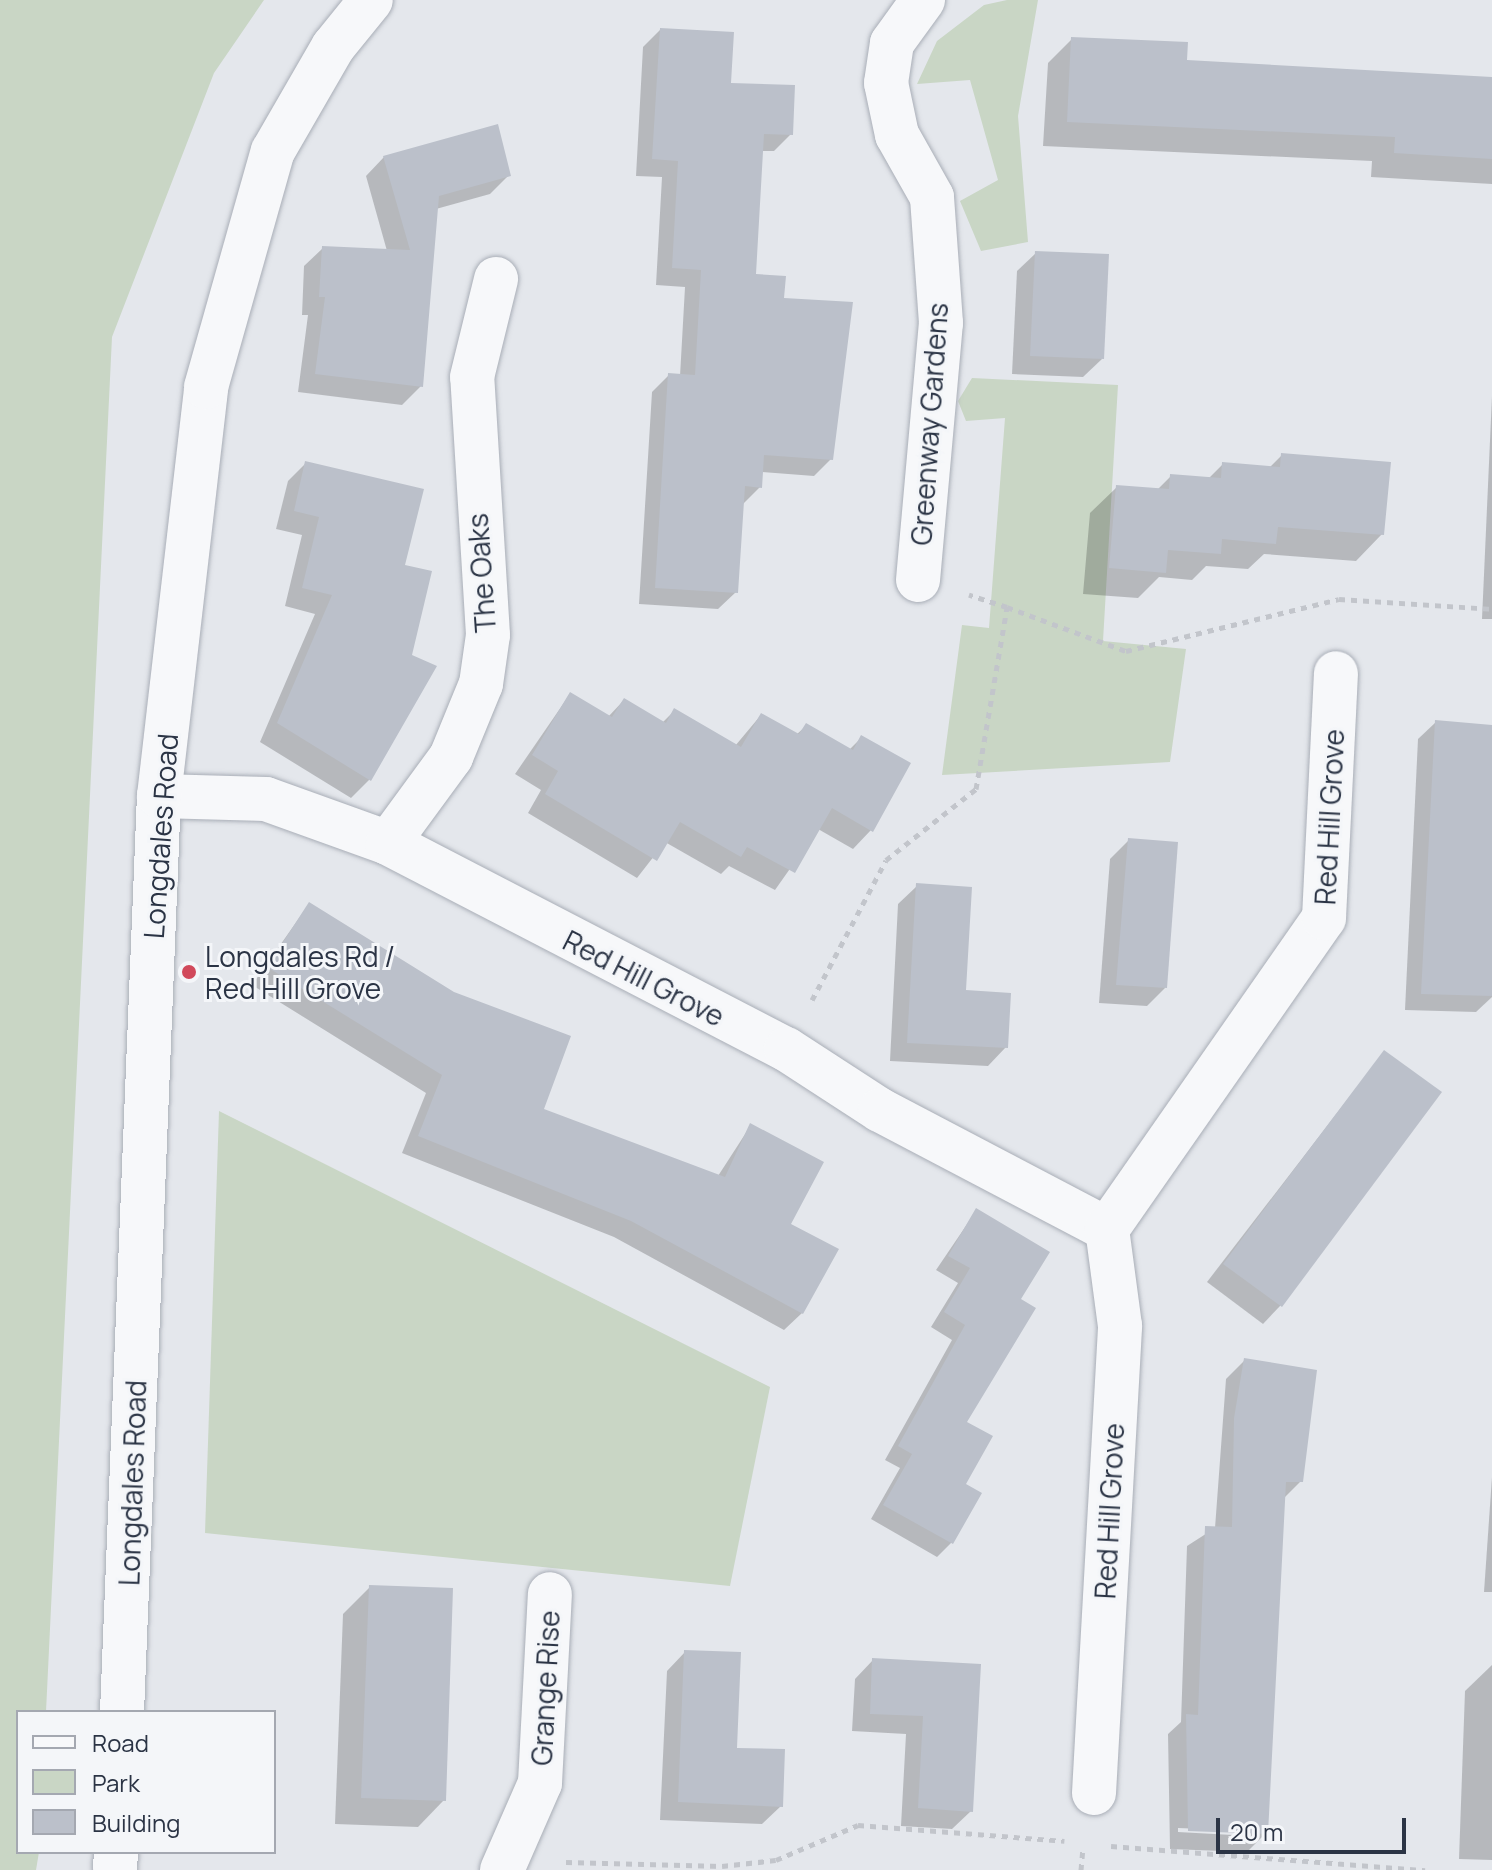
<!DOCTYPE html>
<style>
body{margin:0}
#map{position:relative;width:1492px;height:1870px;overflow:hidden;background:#e4e7ec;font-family:Manrope,sans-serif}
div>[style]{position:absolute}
.green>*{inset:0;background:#c9d6c5}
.shadow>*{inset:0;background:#0003}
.building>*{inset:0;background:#bbc0ca}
.path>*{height:5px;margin-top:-2.5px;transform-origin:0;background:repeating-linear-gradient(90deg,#c2c5cb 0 6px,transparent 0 12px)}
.roads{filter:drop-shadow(0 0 2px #a9aeb7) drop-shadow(0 0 2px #a9aeb7)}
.minor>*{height:44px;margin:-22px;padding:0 22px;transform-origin:22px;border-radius:22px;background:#f7f8fa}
.dots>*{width:22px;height:22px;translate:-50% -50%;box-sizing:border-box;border:4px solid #f4f6f9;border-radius:50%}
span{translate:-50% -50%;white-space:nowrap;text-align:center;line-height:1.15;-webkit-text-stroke:6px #f4f6f9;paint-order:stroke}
.street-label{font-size:28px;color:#2b3445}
.poi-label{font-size:28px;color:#2b3445}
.left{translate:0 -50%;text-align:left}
.legend{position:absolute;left:16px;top:1710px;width:260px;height:144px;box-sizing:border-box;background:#f4f6f9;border:2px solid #a4a8b1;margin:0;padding:10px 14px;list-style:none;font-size:24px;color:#2b3445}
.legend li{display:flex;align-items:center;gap:16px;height:40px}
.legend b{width:40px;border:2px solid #a4a8b1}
.scale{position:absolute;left:1216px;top:1818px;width:190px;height:36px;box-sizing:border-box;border:4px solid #2b3445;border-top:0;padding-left:10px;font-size:24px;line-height:28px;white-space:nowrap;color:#2b3445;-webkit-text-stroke:6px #f4f6f9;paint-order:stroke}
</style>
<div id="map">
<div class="green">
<i style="clip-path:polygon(0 0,264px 0,214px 73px,112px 337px,46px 1712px,18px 1712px,18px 1852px,39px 1852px,36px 1870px,0 1870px)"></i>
<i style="clip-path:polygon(1007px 0,1038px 0,1018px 116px,1028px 242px,981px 251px,960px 201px,998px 180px,970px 80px,917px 84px,937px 41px,984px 5px)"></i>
<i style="clip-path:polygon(972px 378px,1118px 385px,1103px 641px,1186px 649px,1170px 762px,942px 775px,962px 625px,989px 628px,1005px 418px,966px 421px,958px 401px)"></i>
<i style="clip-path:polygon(219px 1111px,770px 1387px,730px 1586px,205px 1533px)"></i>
</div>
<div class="shadow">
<i style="clip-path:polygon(660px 30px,791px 134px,774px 151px,761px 151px,754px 276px,782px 300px,831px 459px,814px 476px,761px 472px,760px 487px,743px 504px,736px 592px,718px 609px,639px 604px,652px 392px,669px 375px,680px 376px,685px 287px,656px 285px,662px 177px,636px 176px,643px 47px)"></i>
<i style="clip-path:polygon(1072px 39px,1185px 62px,1492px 79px,1492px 184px,1371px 177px,1372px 161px,1043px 146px,1048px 63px)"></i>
<i style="clip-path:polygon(384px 157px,509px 175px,490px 194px,436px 209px,421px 386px,402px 405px,298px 392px,308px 315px,302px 315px,304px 266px,323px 248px,387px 251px,366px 176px)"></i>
<i style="clip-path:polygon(1036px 253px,1102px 359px,1083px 377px,1012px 374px,1017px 271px)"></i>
<i style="clip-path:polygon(1492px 396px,1492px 619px,1482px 619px)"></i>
<i style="clip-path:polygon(1282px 455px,1382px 534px,1356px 561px,1264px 554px,1248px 569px,1206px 566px,1192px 580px,1159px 577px,1138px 598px,1083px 594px,1090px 513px,1117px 487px,1157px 490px,1171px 476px,1208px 479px,1223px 464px,1269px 468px)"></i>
<i style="clip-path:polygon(306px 463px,403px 566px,409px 656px,434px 667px,369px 780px,351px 798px,260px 742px,315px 614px,285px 606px,302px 535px,276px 529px,288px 481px)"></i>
<i style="clip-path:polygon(570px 694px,608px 717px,624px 700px,662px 723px,674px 711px,735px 746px,761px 715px,796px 735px,807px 725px,849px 750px,862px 737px,871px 830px,853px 849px,818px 829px,775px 890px,729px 866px,721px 874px,665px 842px,637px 878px,528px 813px,541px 790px,515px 774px)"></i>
<i style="clip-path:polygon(1436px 722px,1492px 727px,1492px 997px,1476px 1012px,1405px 1010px,1418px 739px)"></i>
<i style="clip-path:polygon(1129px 840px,1165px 988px,1147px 1006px,1099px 1003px,1110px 859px)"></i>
<i style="clip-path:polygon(917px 886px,964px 992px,1006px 1047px,988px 1066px,890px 1061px,898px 904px)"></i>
<i style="clip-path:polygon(309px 904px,541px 1110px,718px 1176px,751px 1125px,789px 1224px,802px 1313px,784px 1330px,614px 1237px,402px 1153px,426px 1093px,252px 985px)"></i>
<i style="clip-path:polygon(1384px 1052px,1280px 1306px,1263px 1324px,1207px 1282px)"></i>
<i style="clip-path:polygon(976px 1211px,1018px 1300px,964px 1423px,964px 1485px,951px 1543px,937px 1557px,871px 1519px,900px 1468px,885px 1460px,952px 1340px,931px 1327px,958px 1283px,936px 1270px)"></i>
<i style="clip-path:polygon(evenodd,1244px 1361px,1301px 1481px,1283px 1499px,1266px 1833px,1247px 1852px,1170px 1849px,1168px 1734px,1181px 1722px,1187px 1546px,1215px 1528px,1226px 1379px,1244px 1361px,1178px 1828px,1251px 1831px,1251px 1836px,1178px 1832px,1178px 1828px)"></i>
<i style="clip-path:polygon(1492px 1477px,1492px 1592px,1484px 1592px)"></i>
<i style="clip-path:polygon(370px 1587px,444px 1800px,418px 1827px,335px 1824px,343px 1614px)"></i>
<i style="clip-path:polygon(685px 1652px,735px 1750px,781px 1806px,762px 1824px,660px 1820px,667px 1671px)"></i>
<i style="clip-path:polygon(873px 1660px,979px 1666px,971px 1811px,952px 1829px,901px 1826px,906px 1734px,852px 1731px,855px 1679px)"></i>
<i style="clip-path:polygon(1492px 1665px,1492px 1860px,1459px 1859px,1465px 1691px)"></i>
</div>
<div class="building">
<i style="clip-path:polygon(660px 28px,734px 32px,731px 83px,795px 85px,793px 135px,764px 134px,756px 274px,786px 276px,784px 298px,853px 302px,833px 460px,764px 455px,762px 488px,745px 486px,738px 593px,655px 588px,668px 373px,695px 375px,701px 270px,672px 268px,678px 161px,652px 159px)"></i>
<i style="clip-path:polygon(1071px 37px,1188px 42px,1187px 60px,1492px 77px,1492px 159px,1394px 153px,1395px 137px,1067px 122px)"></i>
<i style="clip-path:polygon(498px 124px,511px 176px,439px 196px,423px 387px,315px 374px,325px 297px,319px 297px,322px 246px,410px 250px,383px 156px)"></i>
<i style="clip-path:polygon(1035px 251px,1109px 254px,1104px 359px,1030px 356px)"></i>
<i style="clip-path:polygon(1281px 453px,1391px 462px,1384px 535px,1278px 527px,1276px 544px,1222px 539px,1221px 554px,1168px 550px,1166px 573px,1109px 568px,1116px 485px,1169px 489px,1170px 474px,1221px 478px,1222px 462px,1280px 467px)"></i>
<i style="clip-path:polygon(305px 461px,424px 489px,405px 565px,432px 571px,412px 655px,437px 666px,371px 781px,277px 723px,332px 595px,302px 588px,319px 517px,294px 511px)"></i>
<i style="clip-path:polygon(570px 692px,612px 717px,624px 698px,666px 723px,674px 708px,741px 747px,761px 713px,799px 734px,806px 723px,853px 750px,861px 735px,911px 763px,873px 832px,832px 808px,795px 873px,747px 847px,741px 857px,680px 822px,657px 861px,545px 794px,558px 771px,532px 755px)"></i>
<i style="clip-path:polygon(1435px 720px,1492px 725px,1492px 996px,1421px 994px)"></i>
<i style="clip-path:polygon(1128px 838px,1178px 842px,1167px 988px,1116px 985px)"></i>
<i style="clip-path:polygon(916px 883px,972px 887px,966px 990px,1011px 993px,1008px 1048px,907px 1043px)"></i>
<i style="clip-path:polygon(309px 902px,454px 992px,571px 1036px,544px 1109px,725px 1177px,750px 1123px,824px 1162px,791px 1224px,839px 1249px,803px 1314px,631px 1221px,418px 1136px,442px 1075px,267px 967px)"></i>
<i style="clip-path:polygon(1384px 1050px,1442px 1092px,1282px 1307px,1223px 1264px)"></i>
<i style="clip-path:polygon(976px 1208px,1050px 1252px,1021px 1299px,1036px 1308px,967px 1422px,993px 1436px,966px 1484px,982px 1493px,953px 1544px,883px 1505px,912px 1454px,898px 1446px,965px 1325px,944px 1312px,970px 1268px,948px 1256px)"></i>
<i style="clip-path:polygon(1244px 1358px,1317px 1370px,1303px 1482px,1286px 1482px,1268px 1834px,1188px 1831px,1186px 1714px,1198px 1715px,1205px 1526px,1232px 1527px,1234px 1418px)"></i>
<i style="clip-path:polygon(369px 1585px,453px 1588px,446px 1801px,361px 1798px)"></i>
<i style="clip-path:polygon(684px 1650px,741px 1652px,737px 1748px,785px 1749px,783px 1807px,678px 1802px)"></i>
<i style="clip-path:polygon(872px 1658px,981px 1664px,973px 1812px,918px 1808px,923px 1716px,870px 1714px)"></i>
</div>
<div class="path">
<i style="left:1007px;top:607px;width:127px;rotate:20.3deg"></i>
<i style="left:1126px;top:651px;width:219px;rotate:-13.7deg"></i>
<i style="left:1339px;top:599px;width:153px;rotate:3.7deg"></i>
<i style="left:812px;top:1000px;width:158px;rotate:-62.1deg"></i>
<i style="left:886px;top:860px;width:115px;rotate:-38.3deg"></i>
<i style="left:976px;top:789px;width:185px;rotate:-80.3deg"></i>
<i style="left:1007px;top:607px;width:40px;rotate:-162deg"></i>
<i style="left:1111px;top:1846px;width:315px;rotate:4.4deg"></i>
<i style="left:566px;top:1862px;width:156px;rotate:1.5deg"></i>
<i style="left:722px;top:1866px;width:54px;rotate:-6.3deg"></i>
<i style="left:776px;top:1860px;width:89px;rotate:-23.1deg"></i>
<i style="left:858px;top:1825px;width:207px;rotate:4.4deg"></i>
<i style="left:1081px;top:1870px;width:22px;rotate:-85deg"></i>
</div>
<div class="roads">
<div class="minor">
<i style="left:918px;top:580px;width:258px;rotate:-84.9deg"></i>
<i style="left:941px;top:323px;width:126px;rotate:-94.1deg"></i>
<i style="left:932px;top:197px;width:71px;rotate:-119.4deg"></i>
<i style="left:897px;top:135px;width:53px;rotate:-101.9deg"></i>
<i style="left:886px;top:83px;width:40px;rotate:-81.5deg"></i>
<i style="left:892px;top:43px;width:53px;rotate:-54.2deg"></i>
<i style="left:159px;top:796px;width:107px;rotate:1.6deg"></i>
<i style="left:266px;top:799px;width:130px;rotate:19.8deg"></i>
<i style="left:388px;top:843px;width:448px;rotate:27.4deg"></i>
<i style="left:786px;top:1049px;width:112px;rotate:33deg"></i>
<i style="left:880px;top:1110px;width:256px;rotate:27.7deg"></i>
<i style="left:1107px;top:1229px;width:379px;rotate:-55.1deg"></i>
<i style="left:1324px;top:918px;width:245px;rotate:-87.2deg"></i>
<i style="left:388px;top:843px;width:107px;rotate:-53.8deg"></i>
<i style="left:451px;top:757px;width:79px;rotate:-67.7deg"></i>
<i style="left:481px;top:684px;width:49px;rotate:-81.9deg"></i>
<i style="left:488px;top:635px;width:258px;rotate:-93.5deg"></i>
<i style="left:472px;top:377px;width:101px;rotate:-76.2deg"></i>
<i style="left:122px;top:1712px;width:917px;rotate:-87.69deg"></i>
<i style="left:159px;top:796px;width:412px;rotate:-83.4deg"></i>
<i style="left:206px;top:387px;width:245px;rotate:-74.2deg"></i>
<i style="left:273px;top:151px;width:120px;rotate:-60deg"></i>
<i style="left:333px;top:47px;width:60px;rotate:-51deg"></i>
<i style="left:1094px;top:1793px;width:468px;rotate:-86.8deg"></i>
<i style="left:1120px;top:1326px;width:98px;rotate:-97.6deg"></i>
<i style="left:115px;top:1870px;width:18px;rotate:-87deg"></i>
<i style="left:502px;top:1870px;width:95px;rotate:-66.4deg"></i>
<i style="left:540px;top:1783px;width:189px;rotate:-87deg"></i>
</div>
</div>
<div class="dots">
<i style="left:189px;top:972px;background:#d1495b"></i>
</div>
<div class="street-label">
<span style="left:929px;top:424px;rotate:-86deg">Greenway Gardens</span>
<span style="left:481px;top:573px;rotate:-94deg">The Oaks</span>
<span style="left:1329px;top:817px;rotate:-87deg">Red Hill Grove</span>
<span style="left:160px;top:836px;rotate:-86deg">Longdales Road</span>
<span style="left:644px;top:978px;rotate:27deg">Red Hill Grove</span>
<span style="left:132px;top:1483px;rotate:-88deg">Longdales Road</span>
<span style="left:1109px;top:1511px;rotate:-87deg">Red Hill Grove</span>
<span style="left:545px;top:1688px;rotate:-87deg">Grange Rise</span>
</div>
<div class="poi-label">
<span class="left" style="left:205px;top:972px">Longdales Rd /<br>Red Hill Grove</span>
</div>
<ul class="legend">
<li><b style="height:10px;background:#f7f8fa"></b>Road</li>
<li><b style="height:22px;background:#c9d6c5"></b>Park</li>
<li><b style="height:22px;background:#bbc0ca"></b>Building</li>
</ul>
<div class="scale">20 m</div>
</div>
